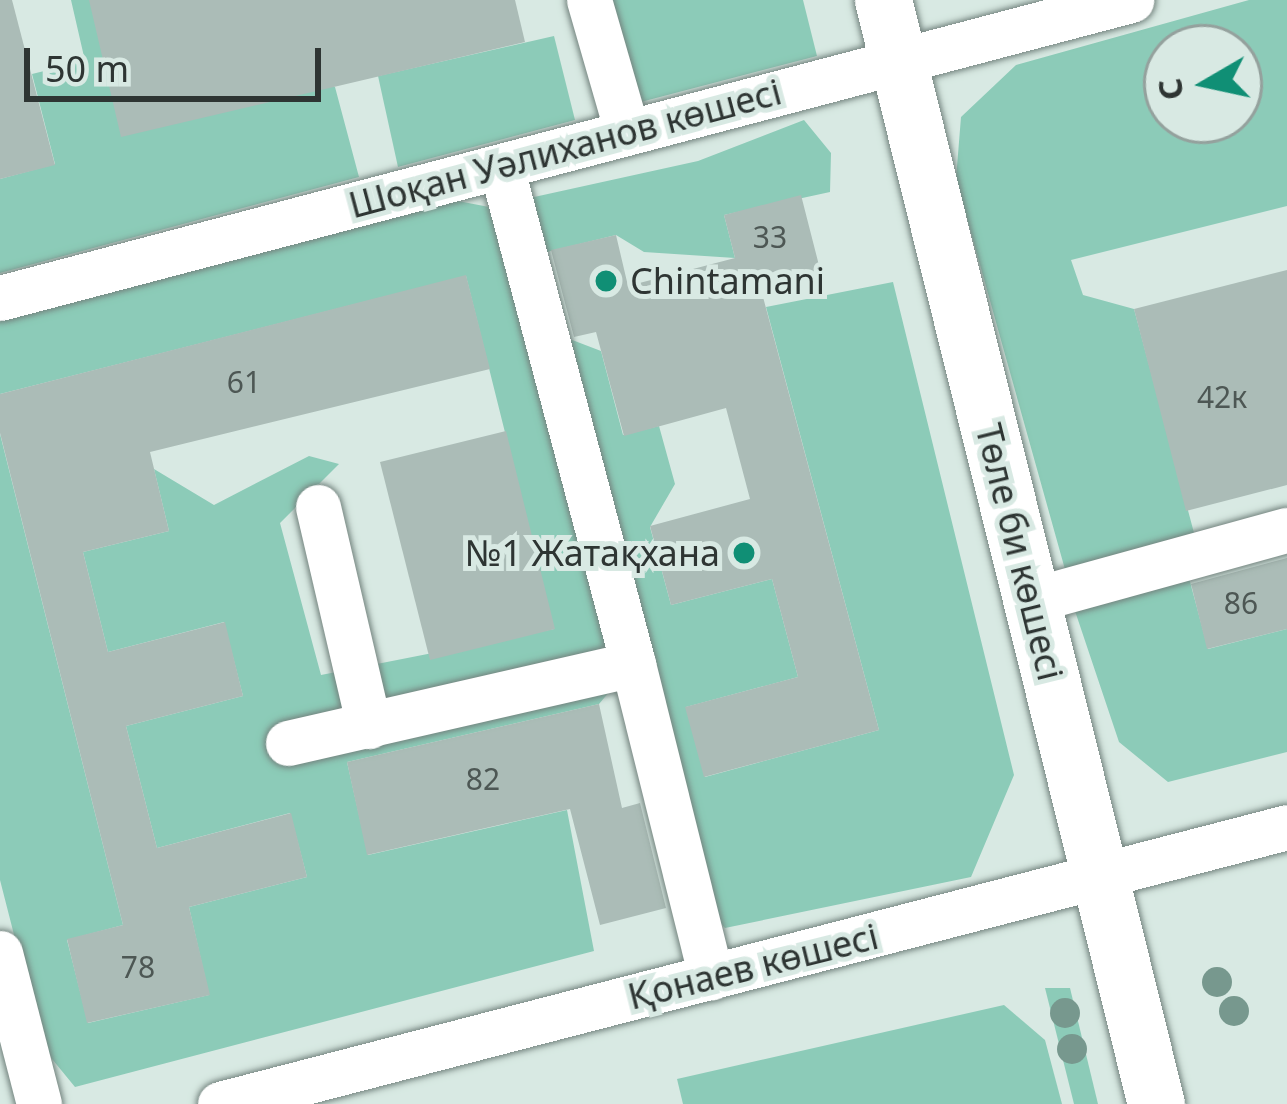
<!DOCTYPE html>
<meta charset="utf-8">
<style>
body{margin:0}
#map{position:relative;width:1287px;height:1104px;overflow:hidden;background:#d8e9e3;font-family:"Noto Sans",sans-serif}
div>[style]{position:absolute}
.green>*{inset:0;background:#8ccbb8}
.building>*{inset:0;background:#abbcb7}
.roads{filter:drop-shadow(0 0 3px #74847f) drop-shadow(0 0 3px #74847f)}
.minor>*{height:45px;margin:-22.5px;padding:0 22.5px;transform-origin:22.5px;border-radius:22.5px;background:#fff}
.major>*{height:57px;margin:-28.5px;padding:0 28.5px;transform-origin:28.5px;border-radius:28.5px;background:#fff}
.trees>*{width:30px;height:30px;margin:-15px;border-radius:50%;background:#77988e}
.dots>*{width:33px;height:33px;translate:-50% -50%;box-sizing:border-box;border:6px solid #d8e9e3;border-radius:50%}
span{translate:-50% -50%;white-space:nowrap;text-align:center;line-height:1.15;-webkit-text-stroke:10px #d8e9e3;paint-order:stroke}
.number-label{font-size:30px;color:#4d5754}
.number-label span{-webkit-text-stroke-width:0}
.street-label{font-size:36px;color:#2e3533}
.poi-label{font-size:36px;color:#2e3533}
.left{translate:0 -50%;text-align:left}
.right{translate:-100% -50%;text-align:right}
.north{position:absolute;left:1143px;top:24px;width:120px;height:120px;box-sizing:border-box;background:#d8e9e3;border:3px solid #94a19d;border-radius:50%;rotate:261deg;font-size:33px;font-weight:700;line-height:48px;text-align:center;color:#2e3533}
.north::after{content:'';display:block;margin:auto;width:42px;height:54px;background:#108f75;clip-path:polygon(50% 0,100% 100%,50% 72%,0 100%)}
.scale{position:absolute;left:24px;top:48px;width:297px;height:54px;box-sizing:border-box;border:6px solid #2e3533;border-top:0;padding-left:15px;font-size:36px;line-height:42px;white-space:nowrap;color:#2e3533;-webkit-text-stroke:9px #d8e9e3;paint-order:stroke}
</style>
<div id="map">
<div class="green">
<i style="clip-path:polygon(71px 0,99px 0,335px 87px,359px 177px,0 273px,0 179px,55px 164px,32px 74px,85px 61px)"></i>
<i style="clip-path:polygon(588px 0,803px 0,817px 56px,614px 109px)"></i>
<i style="clip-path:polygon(evenodd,1249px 0,1287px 0,1287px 206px,1071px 260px,1083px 295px,1134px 309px,1197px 544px,1066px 573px,956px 179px,961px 117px,1016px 65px,1249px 0,1167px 48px,1239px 48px,1239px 120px,1167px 120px,1167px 48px)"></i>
<i style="clip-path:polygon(554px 36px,575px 120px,398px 167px,378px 76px)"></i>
<i style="clip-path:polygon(804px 120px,831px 153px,830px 192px,724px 215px,735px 258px,644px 252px,616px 235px,547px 252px,567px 338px,601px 351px,623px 435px,659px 426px,675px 484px,650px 527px,671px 605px,772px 579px,798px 677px,686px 707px,705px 777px,879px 730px,766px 307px,893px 282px,1014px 775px,971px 877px,725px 928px,692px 893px,632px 665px,599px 704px,347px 762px,368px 855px,567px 810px,594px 951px,75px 1087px,43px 1048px,0 880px,0 434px,123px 925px,67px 940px,88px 1023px,209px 995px,189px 907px,307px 877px,290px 813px,157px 848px,126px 726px,243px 696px,224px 622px,108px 652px,83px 552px,169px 531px,154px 469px,214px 505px,309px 456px,339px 464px,280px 523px,321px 675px,554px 629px,466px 276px,0 394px,0 315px,458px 201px,489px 207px,698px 161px)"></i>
<i style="clip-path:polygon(1189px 578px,1208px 649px,1287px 629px,1287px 752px,1168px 782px,1119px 742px,1075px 611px)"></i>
<i style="clip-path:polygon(1045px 988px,1070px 988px,1098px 1104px,1074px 1104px)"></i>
<i style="clip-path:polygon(1004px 1005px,1045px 1040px,1062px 1104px,683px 1104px,677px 1079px)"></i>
</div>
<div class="building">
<i style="clip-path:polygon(0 0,12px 0,55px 165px,0 179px)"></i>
<i style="clip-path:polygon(89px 0,515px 0,525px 42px,121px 137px)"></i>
<i style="clip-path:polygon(801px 195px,823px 281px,763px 297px,879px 730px,704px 777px,685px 707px,798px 677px,772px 579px,671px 605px,650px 526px,750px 499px,726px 408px,624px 436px,596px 332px,574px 337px,551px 250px,616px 235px,628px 286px,735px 258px,724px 215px)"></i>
<i style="clip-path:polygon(1287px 270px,1287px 485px,1186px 511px,1134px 309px)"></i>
<i style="clip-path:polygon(466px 275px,490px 369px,150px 452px,169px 531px,83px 552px,108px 652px,225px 622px,243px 696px,126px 726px,157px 848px,291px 813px,307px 877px,189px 907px,210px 995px,87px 1023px,67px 939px,123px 925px,0 433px,0 394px)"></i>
<i style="clip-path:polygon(506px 431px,555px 629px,430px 660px,380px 462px)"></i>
<i style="clip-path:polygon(1287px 558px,1287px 629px,1207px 649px,1191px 584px)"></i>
<i style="clip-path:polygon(599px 704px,622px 808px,640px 803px,666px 908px,600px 925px,570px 809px,367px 855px,347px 762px)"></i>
</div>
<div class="roads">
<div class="minor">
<i style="left:589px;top:0;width:137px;rotate:73.9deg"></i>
<i style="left:501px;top:166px;width:515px;rotate:75.15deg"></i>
<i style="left:0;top:298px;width:1170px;rotate:-14.76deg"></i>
<i style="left:318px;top:507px;width:225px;rotate:76.9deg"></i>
<i style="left:1032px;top:600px;width:264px;rotate:-15.4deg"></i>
<i style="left:288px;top:743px;width:354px;rotate:-12.9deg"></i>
<i style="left:633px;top:664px;width:323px;rotate:76deg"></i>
<i style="left:0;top:953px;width:156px;rotate:75.5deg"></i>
<i style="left:220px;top:1104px;width:1102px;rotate:-14.55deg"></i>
</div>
<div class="major">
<i style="left:883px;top:0;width:1137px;rotate:76.11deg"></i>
</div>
</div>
<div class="trees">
<i style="left:1217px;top:982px"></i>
<i style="left:1234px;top:1011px"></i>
<i style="left:1065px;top:1013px"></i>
<i style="left:1072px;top:1049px"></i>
</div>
<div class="dots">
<i style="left:606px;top:281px;background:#108f75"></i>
<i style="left:744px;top:553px;background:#108f75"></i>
</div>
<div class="number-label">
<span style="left:770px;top:237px">33</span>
<span style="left:244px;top:382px">61</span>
<span style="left:1222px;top:397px">42к</span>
<span style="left:1241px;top:603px">86</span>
<span style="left:483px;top:779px">82</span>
<span style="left:138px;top:967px">78</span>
</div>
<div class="street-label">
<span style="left:565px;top:148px;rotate:-15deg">Шоқан Уәлиханов көшесі</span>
<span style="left:1020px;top:552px;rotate:76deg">Төле би көшесі</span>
<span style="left:753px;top:966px;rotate:-14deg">Қонаев көшесі</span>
</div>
<div class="poi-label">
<span class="left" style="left:630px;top:281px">Chintamani</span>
<span class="right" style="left:720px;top:553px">№1 Жатақхана</span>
</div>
<div class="north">С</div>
<div class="scale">50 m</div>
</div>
